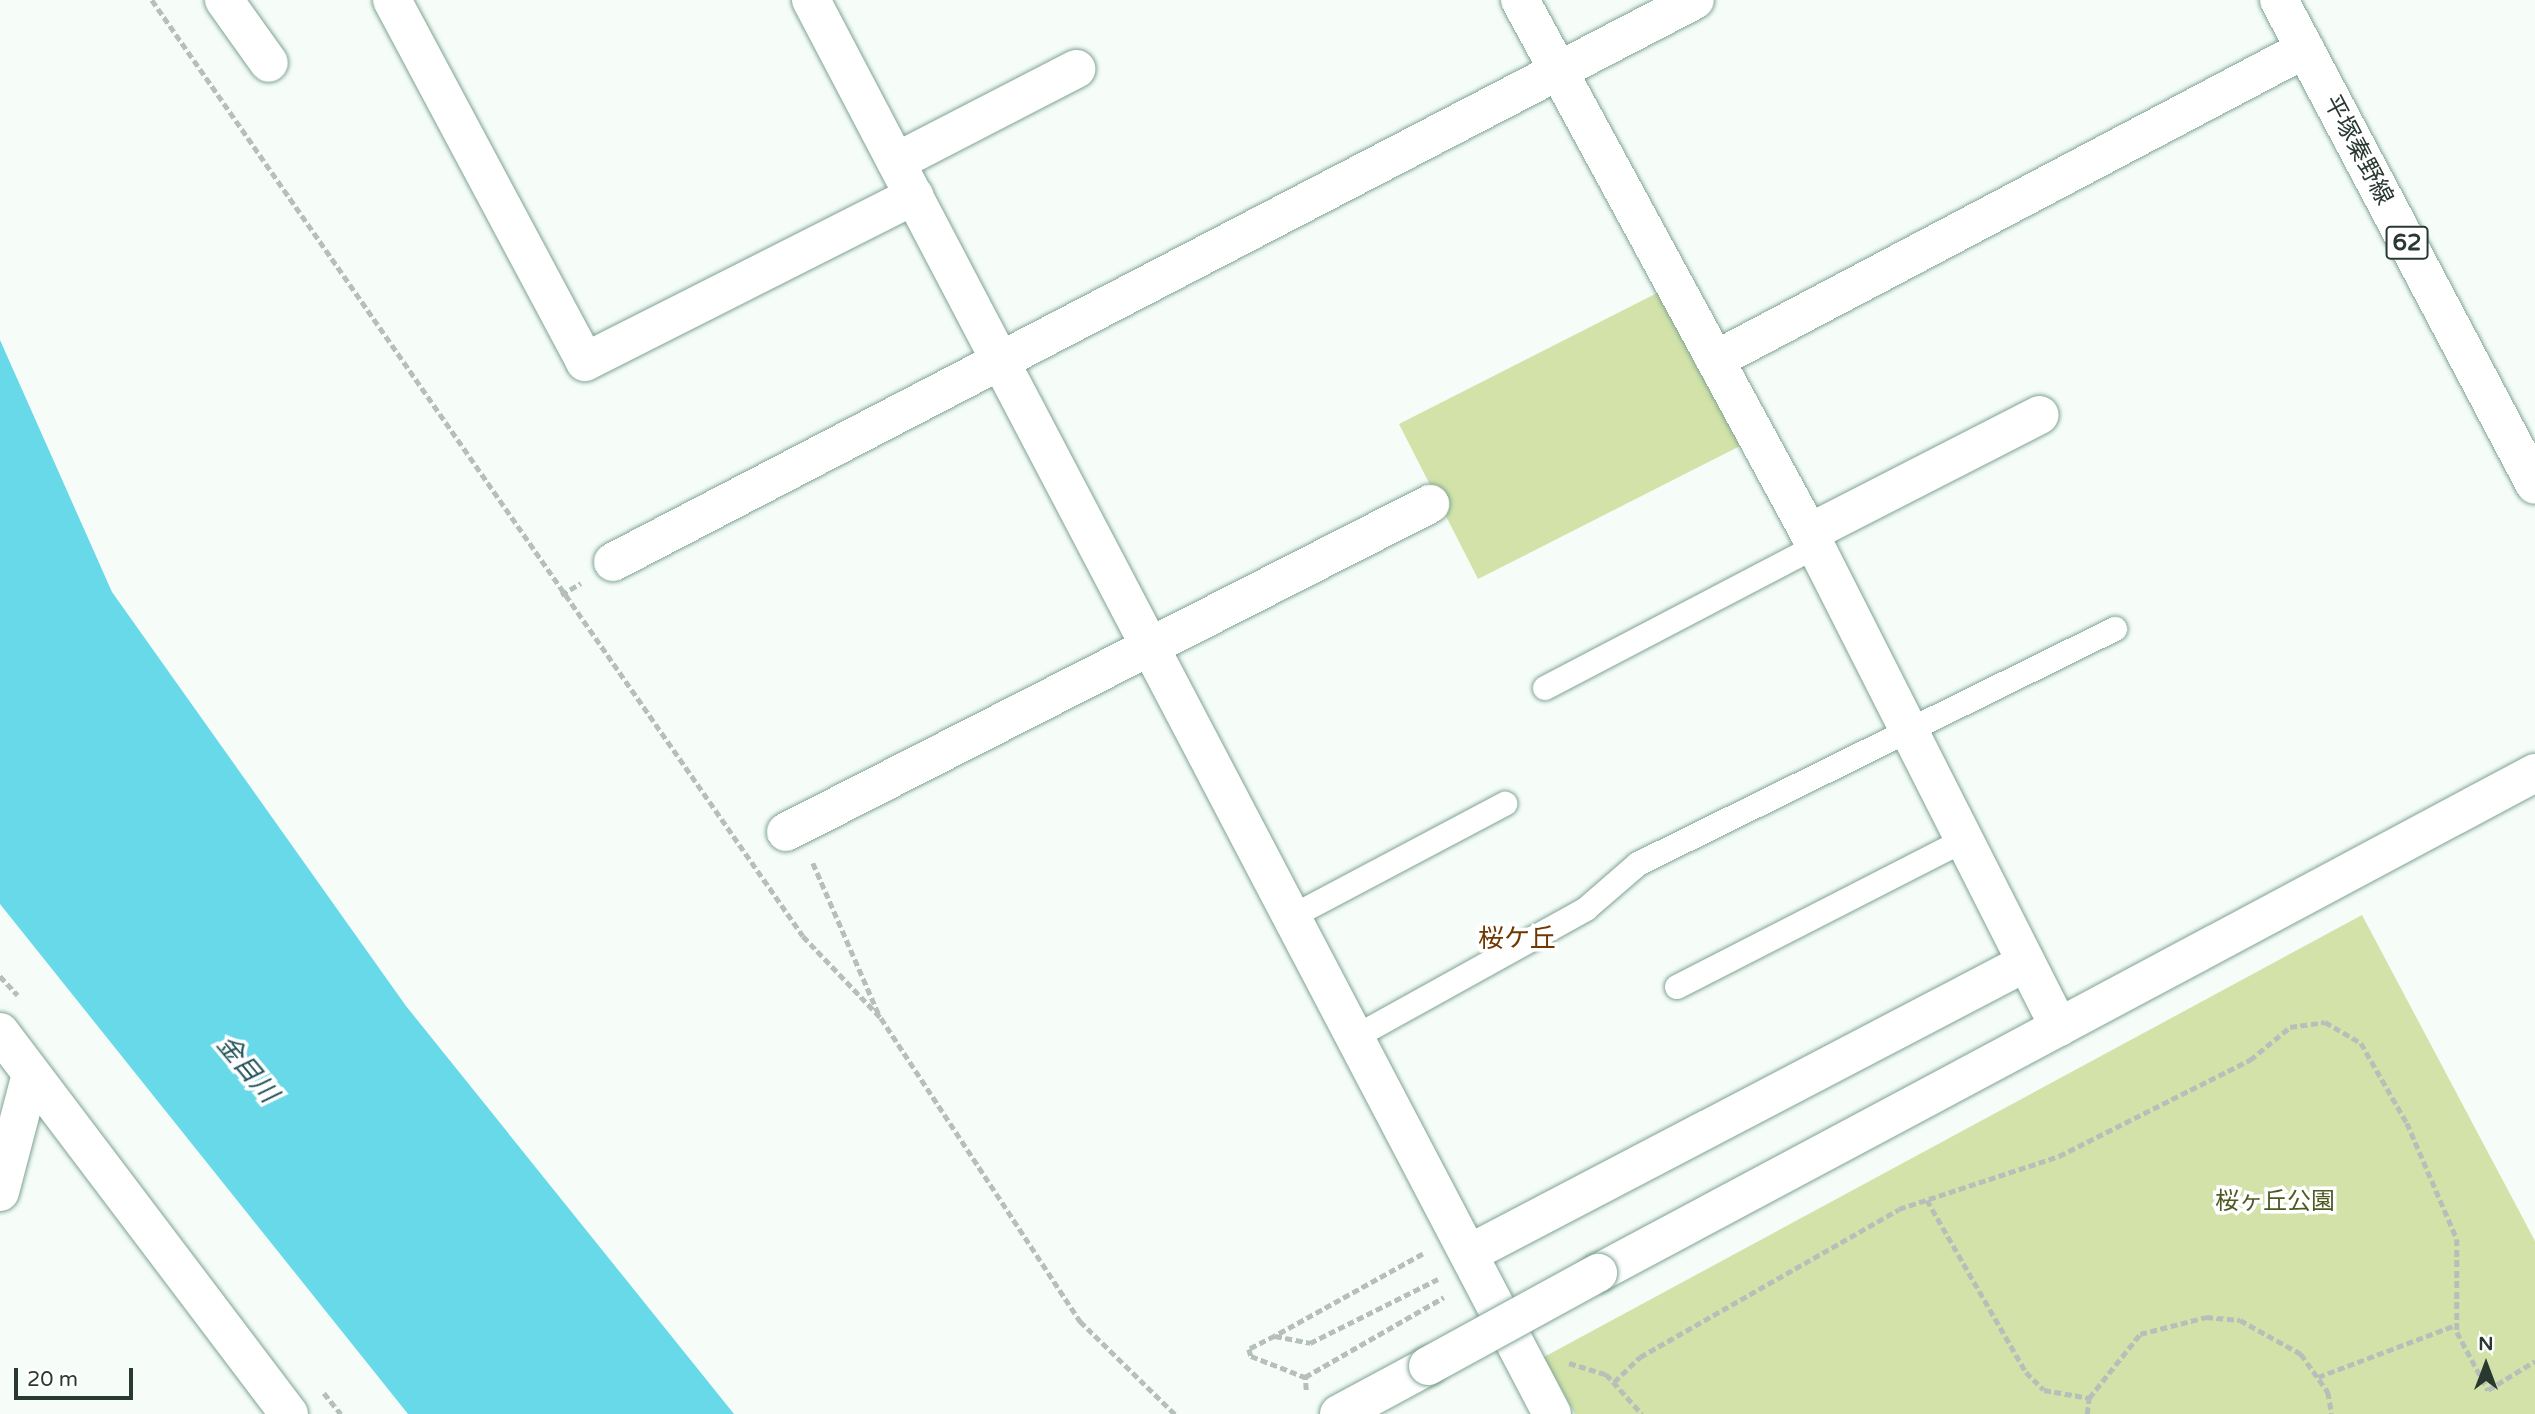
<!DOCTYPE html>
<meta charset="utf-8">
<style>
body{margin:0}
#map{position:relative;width:2535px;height:1414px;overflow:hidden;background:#f6fdf9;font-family:"Varela Round","Noto Sans JP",sans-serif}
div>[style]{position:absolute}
.green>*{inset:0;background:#d2e2a9}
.water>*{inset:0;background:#68d9e9}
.path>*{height:4.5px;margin-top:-2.25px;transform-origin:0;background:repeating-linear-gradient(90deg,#b6c0ba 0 7px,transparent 0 10.5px)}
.roads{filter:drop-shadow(0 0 2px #7fa392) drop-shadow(0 0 2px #7fa392)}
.service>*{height:24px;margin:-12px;padding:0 12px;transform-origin:12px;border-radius:12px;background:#fff}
.minor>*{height:38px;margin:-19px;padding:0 19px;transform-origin:19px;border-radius:19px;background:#fff}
.tertiary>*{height:38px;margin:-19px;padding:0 19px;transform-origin:19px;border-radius:19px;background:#fff}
.primary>*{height:38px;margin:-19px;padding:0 19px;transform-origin:19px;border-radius:19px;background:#fff}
.bridges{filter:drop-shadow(0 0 2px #7fa392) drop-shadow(0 0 2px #7fa392)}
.tertiary-bridge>*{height:38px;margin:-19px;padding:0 19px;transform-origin:19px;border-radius:19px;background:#fff}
span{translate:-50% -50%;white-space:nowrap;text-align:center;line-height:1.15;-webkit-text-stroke:7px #fff;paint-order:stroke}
.shield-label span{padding:2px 5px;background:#fff;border:2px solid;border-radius:5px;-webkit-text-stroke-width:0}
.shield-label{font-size:23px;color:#293931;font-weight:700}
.street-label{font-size:24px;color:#293931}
.park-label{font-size:24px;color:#4d5a22}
.neighbourhood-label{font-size:26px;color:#703700}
.water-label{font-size:26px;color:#22535a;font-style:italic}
.north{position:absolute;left:2451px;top:1330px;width:70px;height:70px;-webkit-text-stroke:5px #fff;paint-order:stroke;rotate:0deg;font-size:19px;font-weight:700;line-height:28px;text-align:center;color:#293931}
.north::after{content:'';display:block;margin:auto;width:24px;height:32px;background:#293931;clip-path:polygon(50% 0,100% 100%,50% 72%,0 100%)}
.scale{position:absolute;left:14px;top:1368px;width:119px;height:32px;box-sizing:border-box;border:4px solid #293931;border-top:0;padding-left:9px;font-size:21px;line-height:24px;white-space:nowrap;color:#293931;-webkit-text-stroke:5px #fff;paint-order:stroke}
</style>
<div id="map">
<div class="green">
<i style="clip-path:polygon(1663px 290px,1742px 445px,1478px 579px,1399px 424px)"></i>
<i style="clip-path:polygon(2362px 915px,2535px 1241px,2535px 1414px,1575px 1414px,1544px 1357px)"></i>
</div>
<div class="water">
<i style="clip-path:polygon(0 340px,112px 592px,406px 1006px,734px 1414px,408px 1414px,0 904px)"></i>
</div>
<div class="path">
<i style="left:152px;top:0;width:1140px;rotate:55.18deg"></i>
<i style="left:803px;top:936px;width:113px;rotate:46.4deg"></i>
<i style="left:881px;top:1018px;width:363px;rotate:56.7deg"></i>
<i style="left:1080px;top:1321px;width:133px;rotate:44.4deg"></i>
<i style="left:561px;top:595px;width:23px;rotate:-31deg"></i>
<i style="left:813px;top:863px;width:166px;rotate:66.5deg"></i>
<i style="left:0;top:976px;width:26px;rotate:47deg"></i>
<i style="left:1927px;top:1200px;width:198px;rotate:60.1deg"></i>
<i style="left:2026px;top:1372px;width:25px;rotate:45deg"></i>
<i style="left:2044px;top:1390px;width:46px;rotate:10.1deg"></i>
<i style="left:1423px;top:1254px;width:169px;rotate:151deg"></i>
<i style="left:1275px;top:1336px;width:36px;rotate:11deg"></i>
<i style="left:1310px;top:1343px;width:143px;rotate:-26.6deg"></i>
<i style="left:1275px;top:1336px;width:29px;rotate:153deg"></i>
<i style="left:1249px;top:1349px;width:7px;rotate:74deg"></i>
<i style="left:1251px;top:1356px;width:58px;rotate:21.3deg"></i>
<i style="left:1569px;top:1363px;width:39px;rotate:17deg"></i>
<i style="left:1606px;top:1374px;width:54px;rotate:48deg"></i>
<i style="left:2318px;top:1377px;width:144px;rotate:-20.7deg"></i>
<i style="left:1614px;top:1382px;width:36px;rotate:-44deg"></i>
<i style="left:1640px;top:1357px;width:298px;rotate:-29.7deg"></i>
<i style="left:1899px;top:1209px;width:169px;rotate:-18.3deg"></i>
<i style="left:2059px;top:1156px;width:214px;rotate:-26.7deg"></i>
<i style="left:2250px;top:1060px;width:52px;rotate:-39.5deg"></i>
<i style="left:2290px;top:1027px;width:35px;rotate:-8deg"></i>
<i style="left:2325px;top:1022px;width:42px;rotate:30.3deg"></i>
<i style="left:2361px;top:1043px;width:92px;rotate:60.1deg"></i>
<i style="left:2407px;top:1123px;width:126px;rotate:66.7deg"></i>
<i style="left:2457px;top:1239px;width:93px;rotate:90deg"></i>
<i style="left:2457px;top:1332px;width:66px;rotate:61.9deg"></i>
<i style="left:2488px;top:1390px;width:55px;rotate:-31.7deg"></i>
<i style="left:1306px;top:1390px;width:13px;rotate:-94deg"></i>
<i style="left:1305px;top:1377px;width:160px;rotate:-29.9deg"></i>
<i style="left:324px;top:1393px;width:27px;rotate:51deg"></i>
<i style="left:2087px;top:1414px;width:16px;rotate:-83deg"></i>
<i style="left:2089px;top:1398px;width:82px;rotate:-51.4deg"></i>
<i style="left:2140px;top:1334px;width:68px;rotate:-14.4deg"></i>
<i style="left:2206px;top:1317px;width:34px;rotate:5deg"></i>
<i style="left:2240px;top:1320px;width:70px;rotate:29.1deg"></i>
<i style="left:2301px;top:1354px;width:47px;rotate:54.6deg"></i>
<i style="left:2328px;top:1392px;width:22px;rotate:80deg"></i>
</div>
<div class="roads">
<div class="service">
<i style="left:1545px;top:688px;width:305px;rotate:-27.6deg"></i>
<i style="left:1295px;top:915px;width:238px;rotate:-27.9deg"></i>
<i style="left:1677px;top:987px;width:320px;rotate:-27.1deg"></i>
<i style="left:1359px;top:1035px;width:260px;rotate:-29deg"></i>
<i style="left:1586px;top:909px;width:69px;rotate:-40.9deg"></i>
<i style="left:1638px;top:864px;width:532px;rotate:-26.23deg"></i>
</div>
<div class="minor">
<i style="left:224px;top:0;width:77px;rotate:54.5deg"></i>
<i style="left:392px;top:0;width:410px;rotate:61.9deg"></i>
<i style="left:585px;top:362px;width:369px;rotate:-26.8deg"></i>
<i style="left:811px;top:0;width:1596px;rotate:62.34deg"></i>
<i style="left:1520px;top:0;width:606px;rotate:61.53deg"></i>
<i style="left:1809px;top:533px;width:554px;rotate:63.16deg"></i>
<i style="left:896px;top:162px;width:203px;rotate:-27.3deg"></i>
<i style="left:1715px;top:360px;width:667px;rotate:-27.79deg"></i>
<i style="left:1809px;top:533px;width:259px;rotate:-27.1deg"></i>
<i style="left:613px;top:562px;width:1219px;rotate:-27.45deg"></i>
<i style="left:786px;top:832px;width:723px;rotate:-26.99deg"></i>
<i style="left:0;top:1032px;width:479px;rotate:52.9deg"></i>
<i style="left:0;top:1192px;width:122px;rotate:-75.3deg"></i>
<i style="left:1472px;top:1252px;width:624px;rotate:-27.59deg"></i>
</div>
<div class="tertiary">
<i style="left:1598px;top:1273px;width:1062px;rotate:-28.09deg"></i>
<i style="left:1339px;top:1414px;width:101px;rotate:-28.3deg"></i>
</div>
<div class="primary">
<i style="left:2279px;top:0;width:548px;rotate:62.17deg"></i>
</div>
</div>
<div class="bridges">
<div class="tertiary-bridge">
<i style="left:1428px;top:1366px;width:194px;rotate:-28.7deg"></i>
</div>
</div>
<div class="shield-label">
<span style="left:2407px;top:243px">62</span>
</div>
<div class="street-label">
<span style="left:2358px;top:150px;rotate:62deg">平塚秦野線</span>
</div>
<div class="park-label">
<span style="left:2275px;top:1202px">桜ヶ丘公園</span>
</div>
<div class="neighbourhood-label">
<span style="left:1517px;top:939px">桜ケ丘</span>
</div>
<div class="water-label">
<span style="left:247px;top:1069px;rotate:50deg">金目川</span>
</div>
<div class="north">N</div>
<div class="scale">20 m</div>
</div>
